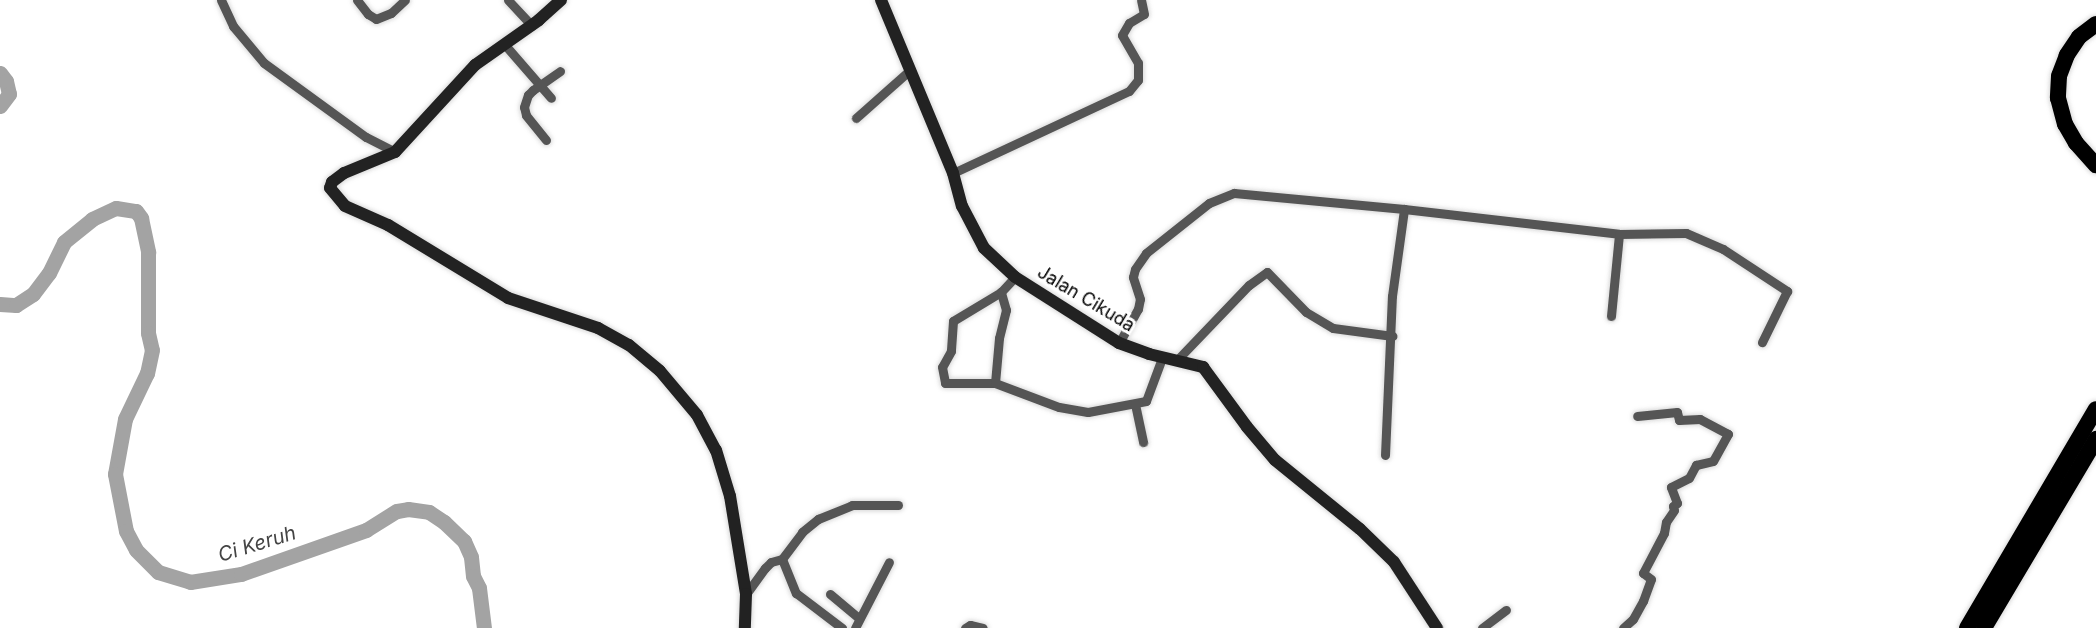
<!DOCTYPE html>
<style>
body{margin:0}
#map{position:relative;width:2096px;height:628px;overflow:hidden;background:#fff;font-family:Inter,sans-serif}
div>[style]{position:absolute}
.river>*{height:15px;margin:-7.5px;padding:0 7.5px;transform-origin:7.5px;border-radius:7.5px;background:#a3a3a3}
.roads{filter:drop-shadow(0 0 2px #dbdbdb) drop-shadow(0 0 2px #dbdbdb)}
.street>*{height:9px;margin:-4.5px;padding:0 4.5px;transform-origin:4.5px;border-radius:4.5px;background:#555}
.secondary>*{height:12px;margin:-6px;padding:0 6px;transform-origin:6px;border-radius:6px;background:#222}
.highway>*{height:16px;margin:-8px;padding:0 8px;transform-origin:8px;border-radius:8px;background:#000}
span{translate:-50% -50%;white-space:nowrap;text-align:center;line-height:1.15;-webkit-text-stroke:6px #fff;paint-order:stroke}
.street-label{font-size:18px;color:#000}
.water-label{font-size:20px;color:#444;font-style:italic}
</style>
<div id="map">
<div class="river">
<i style="left:0;top:73px;width:10px;rotate:53deg"></i>
<i style="left:6px;top:81px;width:13px;rotate:77deg"></i>
<i style="left:9px;top:94px;width:15px;rotate:127deg"></i>
<i style="left:0;top:304px;width:16px;rotate:4deg"></i>
<i style="left:16px;top:305px;width:20px;rotate:-33deg"></i>
<i style="left:33px;top:294px;width:26px;rotate:-53deg"></i>
<i style="left:49px;top:273px;width:34px;rotate:-64deg"></i>
<i style="left:64px;top:242px;width:36px;rotate:-39deg"></i>
<i style="left:92px;top:219px;width:26px;rotate:-25deg"></i>
<i style="left:116px;top:208px;width:20px;rotate:9deg"></i>
<i style="left:136px;top:211px;width:9px;rotate:54deg"></i>
<i style="left:141px;top:218px;width:35px;rotate:78deg"></i>
<i style="left:148px;top:252px;width:81px;rotate:90deg"></i>
<i style="left:148px;top:333px;width:17px;rotate:77deg"></i>
<i style="left:152px;top:350px;width:24px;rotate:102deg"></i>
<i style="left:147px;top:373px;width:51px;rotate:115.6deg"></i>
<i style="left:125px;top:419px;width:56px;rotate:100.3deg"></i>
<i style="left:115px;top:474px;width:58px;rotate:79.1deg"></i>
<i style="left:126px;top:531px;width:21px;rotate:62deg"></i>
<i style="left:136px;top:550px;width:31px;rotate:45deg"></i>
<i style="left:158px;top:572px;width:34px;rotate:17deg"></i>
<i style="left:190px;top:582px;width:52px;rotate:-8.9deg"></i>
<i style="left:241px;top:574px;width:133px;rotate:-19.4deg"></i>
<i style="left:366px;top:530px;width:36px;rotate:-32deg"></i>
<i style="left:397px;top:511px;width:11px;rotate:-10deg"></i>
<i style="left:408px;top:509px;width:21px;rotate:8deg"></i>
<i style="left:429px;top:512px;width:18px;rotate:34deg"></i>
<i style="left:444px;top:522px;width:28px;rotate:44deg"></i>
<i style="left:464px;top:541px;width:17px;rotate:66deg"></i>
<i style="left:471px;top:557px;width:19px;rotate:84deg"></i>
<i style="left:473px;top:576px;width:13px;rotate:63deg"></i>
<i style="left:479px;top:588px;width:40px;rotate:82.9deg"></i>
</div>
<div class="roads">
<div class="street">
<i style="left:221px;top:0;width:29px;rotate:65deg"></i>
<i style="left:233px;top:26px;width:48px;rotate:50deg"></i>
<i style="left:264px;top:63px;width:126px;rotate:36deg"></i>
<i style="left:366px;top:137px;width:33px;rotate:27deg"></i>
<i style="left:357px;top:0;width:18px;rotate:52deg"></i>
<i style="left:368px;top:14px;width:9px;rotate:32deg"></i>
<i style="left:376px;top:19px;width:16px;rotate:-22deg"></i>
<i style="left:391px;top:13px;width:19px;rotate:-43deg"></i>
<i style="left:508px;top:0;width:35px;rotate:47deg"></i>
<i style="left:505px;top:45px;width:70px;rotate:49deg"></i>
<i style="left:856px;top:118px;width:72px;rotate:-41.6deg"></i>
<i style="left:546px;top:140px;width:32px;rotate:-129deg"></i>
<i style="left:526px;top:115px;width:8px;rotate:-104deg"></i>
<i style="left:524px;top:107px;width:13px;rotate:-72deg"></i>
<i style="left:528px;top:95px;width:7px;rotate:-45deg"></i>
<i style="left:533px;top:90px;width:33px;rotate:-35deg"></i>
<i style="left:953px;top:173px;width:194px;rotate:-25deg"></i>
<i style="left:1129px;top:91px;width:14px;rotate:-51deg"></i>
<i style="left:1138px;top:80px;width:17px;rotate:-90deg"></i>
<i style="left:1138px;top:63px;width:32px;rotate:-120deg"></i>
<i style="left:1122px;top:35px;width:14px;rotate:-60deg"></i>
<i style="left:1129px;top:23px;width:17px;rotate:-31deg"></i>
<i style="left:1144px;top:14px;width:14px;rotate:-102deg"></i>
<i style="left:1001px;top:292px;width:56px;rotate:148.9deg"></i>
<i style="left:953px;top:321px;width:30px;rotate:94deg"></i>
<i style="left:951px;top:351px;width:18px;rotate:119deg"></i>
<i style="left:942px;top:367px;width:16px;rotate:79deg"></i>
<i style="left:945px;top:383px;width:50px"></i>
<i style="left:995px;top:383px;width:68px;rotate:20.6deg"></i>
<i style="left:1059px;top:407px;width:29px;rotate:10deg"></i>
<i style="left:1088px;top:412px;width:59px;rotate:-10.7deg"></i>
<i style="left:1146px;top:401px;width:46px;rotate:-69.6deg"></i>
<i style="left:1611px;top:316px;width:82px;rotate:-84.4deg"></i>
<i style="left:1119px;top:343px;width:39px;rotate:-61deg"></i>
<i style="left:1138px;top:309px;width:10px;rotate:-79deg"></i>
<i style="left:1140px;top:299px;width:23px;rotate:-108deg"></i>
<i style="left:1133px;top:277px;width:8px;rotate:-76deg"></i>
<i style="left:1135px;top:269px;width:19px;rotate:-55deg"></i>
<i style="left:1146px;top:253px;width:80px;rotate:-38.4deg"></i>
<i style="left:1209px;top:203px;width:27px;rotate:-22deg"></i>
<i style="left:1234px;top:193px;width:171px;rotate:5.4deg"></i>
<i style="left:1404px;top:209px;width:216px;rotate:6.6deg"></i>
<i style="left:1619px;top:234px;width:67px;rotate:-0.9deg"></i>
<i style="left:1686px;top:233px;width:40px;rotate:23.4deg"></i>
<i style="left:1723px;top:249px;width:77px;rotate:33.3deg"></i>
<i style="left:1787px;top:291px;width:57px;rotate:116.1deg"></i>
<i style="left:1176px;top:361px;width:105px;rotate:-46.2deg"></i>
<i style="left:1249px;top:285px;width:22px;rotate:-36deg"></i>
<i style="left:1267px;top:272px;width:56px;rotate:45.7deg"></i>
<i style="left:1306px;top:312px;width:31px;rotate:31deg"></i>
<i style="left:1333px;top:328px;width:60px;rotate:7.7deg"></i>
<i style="left:995px;top:383px;width:45px;rotate:-84.9deg"></i>
<i style="left:999px;top:338px;width:29px;rotate:-76deg"></i>
<i style="left:1006px;top:310px;width:19px;rotate:-106deg"></i>
<i style="left:1001px;top:292px;width:21px;rotate:-47deg"></i>
<i style="left:1135px;top:404px;width:39px;rotate:78deg"></i>
<i style="left:1385px;top:455px;width:159px;rotate:-87.5deg"></i>
<i style="left:1392px;top:296px;width:88px;rotate:-82.1deg"></i>
<i style="left:782px;top:559px;width:37px;rotate:68deg"></i>
<i style="left:796px;top:593px;width:58px;rotate:37.3deg"></i>
<i style="left:746px;top:594px;width:32px;rotate:-54deg"></i>
<i style="left:765px;top:568px;width:8px;rotate:-45deg"></i>
<i style="left:771px;top:562px;width:11px;rotate:-15deg"></i>
<i style="left:782px;top:559px;width:34px;rotate:-53deg"></i>
<i style="left:802px;top:532px;width:21px;rotate:-39deg"></i>
<i style="left:818px;top:519px;width:37px;rotate:-22deg"></i>
<i style="left:852px;top:505px;width:46px"></i>
<i style="left:830px;top:594px;width:38px;rotate:40deg"></i>
<i style="left:855px;top:628px;width:74px;rotate:-62.7deg"></i>
<i style="left:965px;top:628px;width:6px;rotate:-31deg"></i>
<i style="left:970px;top:625px;width:13px;rotate:13deg"></i>
<i style="left:1482px;top:628px;width:30px;rotate:-37deg"></i>
<i style="left:1623px;top:628px;width:13px;rotate:-42deg"></i>
<i style="left:1633px;top:619px;width:21px;rotate:-61deg"></i>
<i style="left:1643px;top:601px;width:23px;rotate:-70deg"></i>
<i style="left:1651px;top:579px;width:10px;rotate:-143deg"></i>
<i style="left:1643px;top:573px;width:45px;rotate:-62.3deg"></i>
<i style="left:1664px;top:533px;width:11px;rotate:-80deg"></i>
<i style="left:1666px;top:522px;width:14px;rotate:-56deg"></i>
<i style="left:1674px;top:510px;width:4px;rotate:-104deg"></i>
<i style="left:1673px;top:506px;width:5px;rotate:-37deg"></i>
<i style="left:1677px;top:503px;width:17px;rotate:-111deg"></i>
<i style="left:1671px;top:487px;width:20px;rotate:-27deg"></i>
<i style="left:1689px;top:478px;width:15px;rotate:-62deg"></i>
<i style="left:1696px;top:465px;width:17px;rotate:-13deg"></i>
<i style="left:1713px;top:461px;width:31px;rotate:-61deg"></i>
<i style="left:1728px;top:434px;width:32px;rotate:-152deg"></i>
<i style="left:1700px;top:419px;width:21px;rotate:177deg"></i>
<i style="left:1679px;top:420px;width:8px;rotate:-104deg"></i>
<i style="left:1677px;top:412px;width:40px;rotate:174.3deg"></i>
</div>
<div class="secondary">
<i style="left:561px;top:0;width:30px;rotate:138deg"></i>
<i style="left:539px;top:20px;width:78px;rotate:144.9deg"></i>
<i style="left:475px;top:65px;width:118px;rotate:132.6deg"></i>
<i style="left:395px;top:152px;width:55px;rotate:157.6deg"></i>
<i style="left:344px;top:173px;width:15px;rotate:143deg"></i>
<i style="left:332px;top:182px;width:6px;rotate:108deg"></i>
<i style="left:330px;top:188px;width:23px;rotate:50deg"></i>
<i style="left:345px;top:206px;width:47px;rotate:23.8deg"></i>
<i style="left:388px;top:225px;width:140px;rotate:31.3deg"></i>
<i style="left:508px;top:298px;width:95px;rotate:18.4deg"></i>
<i style="left:598px;top:328px;width:35px;rotate:29deg"></i>
<i style="left:629px;top:345px;width:40px;rotate:40deg"></i>
<i style="left:660px;top:371px;width:57px;rotate:49.9deg"></i>
<i style="left:697px;top:415px;width:40px;rotate:62deg"></i>
<i style="left:716px;top:450px;width:48px;rotate:73.1deg"></i>
<i style="left:730px;top:496px;width:99px;rotate:80.7deg"></i>
<i style="left:746px;top:594px;width:34px;rotate:92deg"></i>
<i style="left:881px;top:0;width:187px;rotate:67.4deg"></i>
<i style="left:953px;top:173px;width:34px;rotate:75deg"></i>
<i style="left:962px;top:206px;width:47px;rotate:62.4deg"></i>
<i style="left:984px;top:248px;width:42px;rotate:43.1deg"></i>
<i style="left:1015px;top:277px;width:123px;rotate:32.4deg"></i>
<i style="left:1119px;top:343px;width:32px;rotate:20deg"></i>
<i style="left:1149px;top:354px;width:56px;rotate:13.5deg"></i>
<i style="left:1203px;top:367px;width:74px;rotate:53.7deg"></i>
<i style="left:1247px;top:427px;width:43px;rotate:49.7deg"></i>
<i style="left:1275px;top:460px;width:109px;rotate:39.1deg"></i>
<i style="left:1360px;top:529px;width:47px;rotate:44.1deg"></i>
<i style="left:1394px;top:562px;width:79px;rotate:56.9deg"></i>
</div>
<div class="highway">
<i style="left:2096px;top:24px;width:21px;rotate:143deg"></i>
<i style="left:2079px;top:37px;width:22px;rotate:124deg"></i>
<i style="left:2067px;top:55px;width:22px;rotate:111deg"></i>
<i style="left:2059px;top:76px;width:22px;rotate:93deg"></i>
<i style="left:2058px;top:98px;width:27px;rotate:75deg"></i>
<i style="left:2065px;top:124px;width:22px;rotate:60deg"></i>
<i style="left:2076px;top:143px;width:30px;rotate:48deg"></i>
<i style="left:1967px;top:628px;width:254px;rotate:-59.5deg"></i>
<i style="left:1984px;top:628px;width:220px;rotate:-59.3deg"></i>
</div>
</div>
<div class="street-label">
<span style="left:1086px;top:299px;rotate:31deg">Jalan Cikuda</span>
</div>
<div class="water-label">
<span style="left:257px;top:544px;rotate:-17deg">Ci Keruh</span>
</div>
</div>
